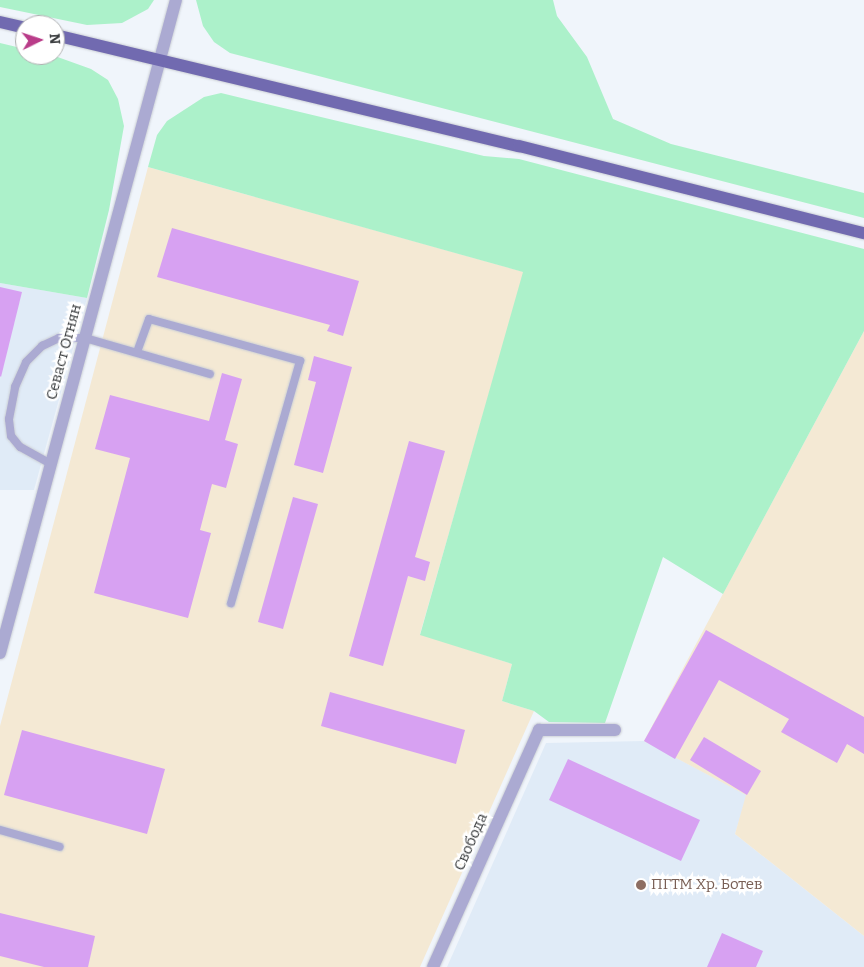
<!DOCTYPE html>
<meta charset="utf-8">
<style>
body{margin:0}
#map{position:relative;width:864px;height:967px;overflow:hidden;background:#f0f5fb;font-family:Bitter,serif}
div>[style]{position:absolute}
.built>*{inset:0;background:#e0ebf7}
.industrial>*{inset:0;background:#f4e9d4}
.green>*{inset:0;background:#acf1ca}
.building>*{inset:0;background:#d7a1f2}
.roads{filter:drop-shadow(0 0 1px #cbcfd5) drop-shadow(0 0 1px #cbcfd5)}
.service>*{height:8px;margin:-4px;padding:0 4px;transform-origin:4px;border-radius:4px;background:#abaad2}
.minor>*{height:12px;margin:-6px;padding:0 6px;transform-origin:6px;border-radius:6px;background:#abaad2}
.tertiary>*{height:12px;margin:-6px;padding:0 6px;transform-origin:6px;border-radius:6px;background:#abaad2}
.primary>*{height:12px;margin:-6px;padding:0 6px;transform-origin:6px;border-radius:6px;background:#716ab0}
.dots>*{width:14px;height:14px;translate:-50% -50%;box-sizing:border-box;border:2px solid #fff;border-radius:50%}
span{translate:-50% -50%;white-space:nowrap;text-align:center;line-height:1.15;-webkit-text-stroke:5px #fff;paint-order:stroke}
.street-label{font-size:15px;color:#36393b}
.education-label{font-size:15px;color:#785e54}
.left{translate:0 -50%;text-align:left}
.north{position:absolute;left:15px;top:15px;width:50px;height:50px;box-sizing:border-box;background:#fff;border:1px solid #afb0b1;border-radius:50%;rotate:86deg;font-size:14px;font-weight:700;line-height:20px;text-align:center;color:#36393b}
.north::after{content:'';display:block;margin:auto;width:18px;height:22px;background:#b93c89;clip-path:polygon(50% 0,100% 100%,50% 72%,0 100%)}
</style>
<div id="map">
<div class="built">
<i style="clip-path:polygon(0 283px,87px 298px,34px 490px,0 490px)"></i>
<i style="clip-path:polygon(644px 741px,747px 795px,735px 834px,864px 936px,864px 967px,447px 967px,546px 743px)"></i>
</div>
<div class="industrial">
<i style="clip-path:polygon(148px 167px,524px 272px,420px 634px,512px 664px,502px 701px,534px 711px,420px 967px,0 967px,0 726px)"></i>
<i style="clip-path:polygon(864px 331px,864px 936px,735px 834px,746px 795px,644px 741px)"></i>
</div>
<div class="green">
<i style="clip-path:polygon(0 0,154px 0,148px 9px,122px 23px,87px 25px,0 7px)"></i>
<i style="clip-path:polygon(196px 0,553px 0,557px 16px,587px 57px,613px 119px,671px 144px,864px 193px,864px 218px,230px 53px,214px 42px,203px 26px)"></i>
<i style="clip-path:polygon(0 43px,25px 49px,25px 55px,52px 55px,91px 69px,108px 80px,118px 99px,124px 126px,109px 210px,87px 298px,0 283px)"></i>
<i style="clip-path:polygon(221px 93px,484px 156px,519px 159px,864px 249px,864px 331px,723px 594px,663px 557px,605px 723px,549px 722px,534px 711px,502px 701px,512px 664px,420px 635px,523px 272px,148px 167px,157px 135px,167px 121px,204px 97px)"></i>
</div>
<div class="building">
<i style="clip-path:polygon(172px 228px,359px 281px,343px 336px,327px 331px,330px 325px,157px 277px)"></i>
<i style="clip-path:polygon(0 287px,22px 292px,1px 377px,0 376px)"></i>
<i style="clip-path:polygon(314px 356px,352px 367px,323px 473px,294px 465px,316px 382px,308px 380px)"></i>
<i style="clip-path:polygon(222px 373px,242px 379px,225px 440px,238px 444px,226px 488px,212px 484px,200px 530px,211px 533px,188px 618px,94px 593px,130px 458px,95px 449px,110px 395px,209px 421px)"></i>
<i style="clip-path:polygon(409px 441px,445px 451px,415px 557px,430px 562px,425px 581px,408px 576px,383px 666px,349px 656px)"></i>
<i style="clip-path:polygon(293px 497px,318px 504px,283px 629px,258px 622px)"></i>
<i style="clip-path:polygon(706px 630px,864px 717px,864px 754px,847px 744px,837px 763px,781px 732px,789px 719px,719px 680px,675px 759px,644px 741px)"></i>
<i style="clip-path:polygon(330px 692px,465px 730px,456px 764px,321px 726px)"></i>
<i style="clip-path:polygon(22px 730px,165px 769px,147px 834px,4px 795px)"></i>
<i style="clip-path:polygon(704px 737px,761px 771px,747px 795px,690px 760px)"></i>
<i style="clip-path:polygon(568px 759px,700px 820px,681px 861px,549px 800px)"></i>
<i style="clip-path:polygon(0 913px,95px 936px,88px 967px,44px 967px,0 956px)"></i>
<i style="clip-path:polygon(722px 933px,763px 951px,756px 967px,707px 967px)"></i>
</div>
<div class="roads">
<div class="service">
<i style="left:137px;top:352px;width:35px;rotate:-70deg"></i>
<i style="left:149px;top:319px;width:157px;rotate:15.5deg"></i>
<i style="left:300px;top:361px;width:252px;rotate:105.9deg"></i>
<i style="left:51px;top:464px;width:35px;rotate:-151deg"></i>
<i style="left:20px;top:447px;width:14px;rotate:-129deg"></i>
<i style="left:11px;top:436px;width:17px;rotate:-97deg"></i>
<i style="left:9px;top:419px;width:33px;rotate:-79deg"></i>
<i style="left:15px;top:387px;width:27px;rotate:-66deg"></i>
<i style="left:26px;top:362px;width:23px;rotate:-45deg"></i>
<i style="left:42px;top:346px;width:19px;rotate:-25deg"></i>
<i style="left:59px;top:338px;width:26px"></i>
<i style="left:85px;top:338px;width:130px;rotate:16.1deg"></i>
<i style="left:0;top:830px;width:62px;rotate:15.8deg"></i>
</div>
<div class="minor">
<i style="left:433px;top:967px;width:260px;rotate:-65.9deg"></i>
<i style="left:539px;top:730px;width:76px"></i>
</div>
<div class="tertiary">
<i style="left:0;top:653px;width:676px;rotate:-74.92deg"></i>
</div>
<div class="primary">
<i style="left:0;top:22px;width:26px;rotate:13deg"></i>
<i style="left:55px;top:35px;width:477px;rotate:13.5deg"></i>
<i style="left:519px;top:146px;width:356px;rotate:14.2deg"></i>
</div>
</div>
<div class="dots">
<i style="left:641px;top:885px;background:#8d6e63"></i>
</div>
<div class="street-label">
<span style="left:64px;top:352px;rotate:-75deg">Севаст Огнян</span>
<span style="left:471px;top:842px;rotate:-66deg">Свобода</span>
</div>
<div class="education-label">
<span class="left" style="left:651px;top:885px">ПГТМ Хр. Ботев</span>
</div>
<div class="north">N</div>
</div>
